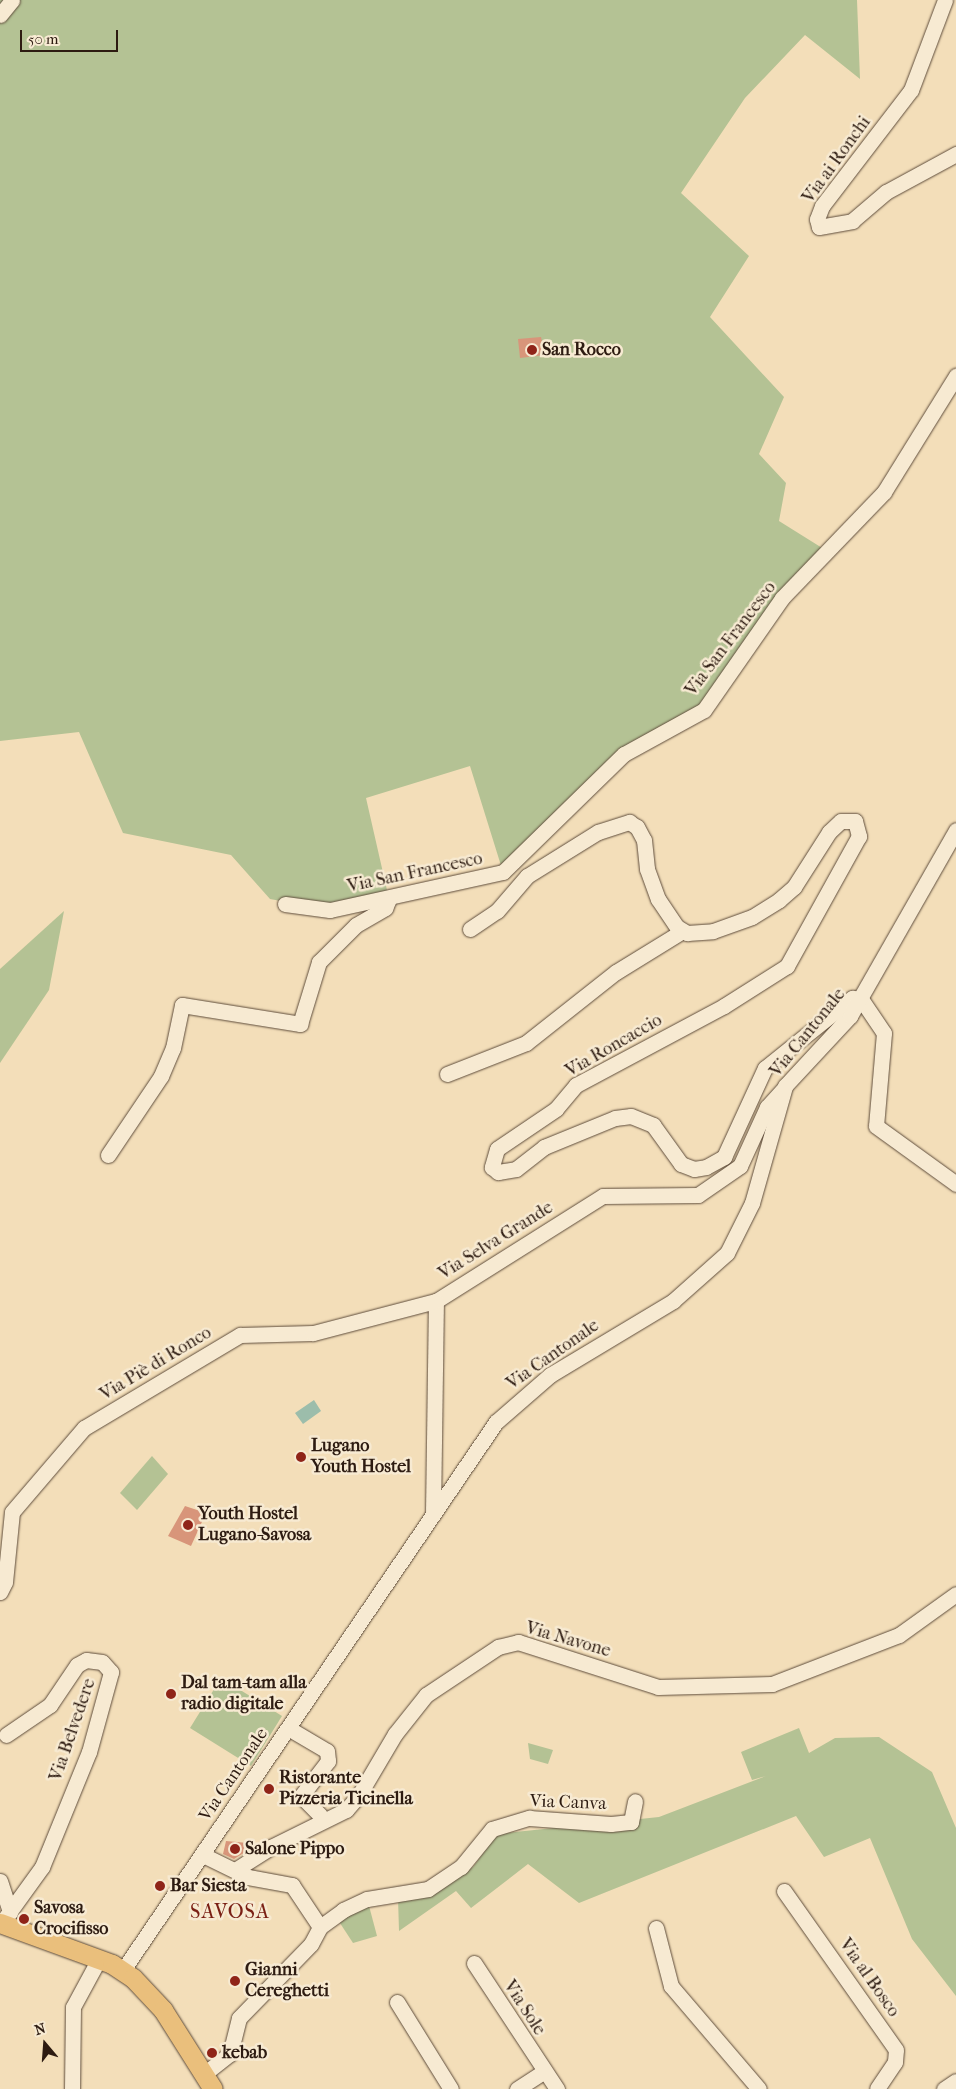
<!DOCTYPE html>
<meta charset="utf-8">
<style>
body{margin:0}
#map{position:relative;width:956px;height:2089px;overflow:hidden;background:#f3deb9;font-family:"IM FELL French Canon",serif}
div>[style]{position:absolute}
.green>*{inset:0;background:#b4c294}
.water>*{inset:0;background:#9cbdab}
.building>*{inset:0;background:#d8957a}
.roads{filter:drop-shadow(0 0 1px #5e4c3b) drop-shadow(0 0 1px #5e4c3b)}
.minor>*{height:15px;margin:-7.5px;padding:0 7.5px;transform-origin:7.5px;border-radius:7.5px;background:#f7ead2}
.major>*{height:19px;margin:-9.5px;padding:0 9.5px;transform-origin:9.5px;border-radius:9.5px;background:#eabf7c}
.dots>*{width:14px;height:14px;translate:-50% -50%;box-sizing:border-box;border:2px solid #f7ead2;border-radius:50%}
span{translate:-50% -50%;white-space:nowrap;text-align:center;line-height:1.15;-webkit-text-stroke:5px #f7ead2;paint-order:stroke}
.street-label{font-size:18px;color:#2d1b11}
.poi-label{font-size:18px;color:#2d1b11;font-weight:700}
.left{translate:0 -50%;text-align:left}
.quarter-label{font-size:20px;color:#7a1f14;letter-spacing:1px}
.north{position:absolute;left:20px;top:2019px;width:50px;height:50px;-webkit-text-stroke:4px #f7ead2;paint-order:stroke;rotate:342deg;font-size:14px;font-weight:700;line-height:20px;text-align:center;color:#2d1b11}
.north::after{content:'';display:block;margin:auto;width:18px;height:22px;background:#2d1b11;clip-path:polygon(50% 0,100% 100%,50% 72%,0 100%)}
.scale{position:absolute;left:20px;top:30px;width:98px;height:22px;box-sizing:border-box;border:2px solid #2d1b11;border-top:0;padding-left:6px;font-size:15px;line-height:18px;white-space:nowrap;color:#2d1b11;-webkit-text-stroke:4px #f7ead2;paint-order:stroke}
</style>
<div id="map">
<div class="green">
<i style="clip-path:polygon(0 0,857px 0,860px 79px,805px 35px,745px 98px,681px 193px,749px 256px,710px 317px,784px 397px,759px 454px,786px 483px,779px 521px,827px 551px,704px 710px,624px 754px,503px 872px,470px 766px,366px 798px,389px 899px,330px 910px,270px 899px,231px 855px,123px 833px,79px 732px,0 741px)"></i>
<i style="clip-path:polygon(64px 911px,49px 990px,0 1063px,0 969px)"></i>
<i style="clip-path:polygon(152px 1456px,168px 1474px,137px 1510px,120px 1493px)"></i>
<i style="clip-path:polygon(221px 1678px,282px 1716px,251px 1766px,190px 1728px)"></i>
<i style="clip-path:polygon(799px 1728px,809px 1753px,835px 1738px,879px 1737px,932px 1772px,956px 1828px,956px 1996px,912px 1939px,870px 1838px,824px 1857px,796px 1816px,579px 1903px,528px 1864px,471px 1908px,456px 1891px,399px 1931px,398px 1898px,429px 1892px,473px 1867px,497px 1834px,659px 1817px,766px 1776px,752px 1780px,741px 1752px)"></i>
<i style="clip-path:polygon(528px 1743px,553px 1750px,548px 1764px,530px 1759px)"></i>
<i style="clip-path:polygon(368px 1902px,377px 1936px,353px 1943px,338px 1920px)"></i>
</div>
<div class="water">
<i style="clip-path:polygon(314px 1400px,321px 1411px,303px 1424px,295px 1413px)"></i>
</div>
<div class="building">
<i style="clip-path:polygon(541px 337px,545px 355px,520px 358px,518px 339px)"></i>
<i style="clip-path:polygon(185px 1506px,206px 1513px,191px 1546px,168px 1536px)"></i>
<i style="clip-path:polygon(226px 1841px,248px 1843px,247px 1851px,234px 1859px,223px 1854px)"></i>
</div>
<div class="roads">
<div class="minor">
<i style="left:945px;top:0;width:96px;rotate:110.7deg"></i>
<i style="left:911px;top:90px;width:146px;rotate:127.5deg"></i>
<i style="left:822px;top:206px;width:14px;rotate:111deg"></i>
<i style="left:817px;top:219px;width:8px;rotate:76deg"></i>
<i style="left:819px;top:227px;width:34px;rotate:-10deg"></i>
<i style="left:852px;top:221px;width:45px;rotate:-40.5deg"></i>
<i style="left:886px;top:192px;width:80px;rotate:-28.5deg"></i>
<i style="left:0;top:15px;width:19px;rotate:-51deg"></i>
<i style="left:285px;top:904px;width:45px;rotate:7.6deg"></i>
<i style="left:330px;top:910px;width:177px;rotate:-12.4deg"></i>
<i style="left:503px;top:872px;width:169px;rotate:-44.3deg"></i>
<i style="left:624px;top:754px;width:91px;rotate:-28.8deg"></i>
<i style="left:704px;top:710px;width:136px;rotate:-55.1deg"></i>
<i style="left:782px;top:598px;width:147px;rotate:-46.1deg"></i>
<i style="left:884px;top:492px;width:137px;rotate:-58.2deg"></i>
<i style="left:470px;top:929px;width:32px;rotate:-34deg"></i>
<i style="left:497px;top:911px;width:46px;rotate:-49.4deg"></i>
<i style="left:527px;top:876px;width:84px;rotate:-31.8deg"></i>
<i style="left:598px;top:832px;width:33px;rotate:-18deg"></i>
<i style="left:629px;top:822px;width:9px;rotate:32deg"></i>
<i style="left:637px;top:827px;width:15px;rotate:62deg"></i>
<i style="left:644px;top:840px;width:29px;rotate:84deg"></i>
<i style="left:647px;top:869px;width:32px;rotate:70deg"></i>
<i style="left:658px;top:899px;width:34px;rotate:56deg"></i>
<i style="left:677px;top:927px;width:12px;rotate:31deg"></i>
<i style="left:687px;top:933px;width:26px;rotate:-4deg"></i>
<i style="left:713px;top:931px;width:41px;rotate:-19.7deg"></i>
<i style="left:752px;top:917px;width:32px;rotate:-32deg"></i>
<i style="left:779px;top:900px;width:20px;rotate:-41deg"></i>
<i style="left:794px;top:887px;width:65px;rotate:-57.5deg"></i>
<i style="left:829px;top:832px;width:16px;rotate:-43deg"></i>
<i style="left:841px;top:821px;width:14px"></i>
<i style="left:855px;top:821px;width:16px;rotate:75deg"></i>
<i style="left:859px;top:836px;width:149px;rotate:119deg"></i>
<i style="left:787px;top:966px;width:75px;rotate:147.6deg"></i>
<i style="left:724px;top:1006px;width:168px;rotate:151.9deg"></i>
<i style="left:576px;top:1085px;width:31px;rotate:130deg"></i>
<i style="left:556px;top:1109px;width:71px;rotate:145.9deg"></i>
<i style="left:497px;top:1149px;width:19px;rotate:106deg"></i>
<i style="left:492px;top:1167px;width:8px;rotate:40deg"></i>
<i style="left:498px;top:1172px;width:18px;rotate:-9deg"></i>
<i style="left:516px;top:1169px;width:36px;rotate:-38deg"></i>
<i style="left:544px;top:1147px;width:77px;rotate:-22.2deg"></i>
<i style="left:615px;top:1118px;width:16px;rotate:-7deg"></i>
<i style="left:631px;top:1116px;width:24px;rotate:22deg"></i>
<i style="left:653px;top:1125px;width:48px;rotate:54.3deg"></i>
<i style="left:681px;top:1164px;width:14px;rotate:21deg"></i>
<i style="left:694px;top:1169px;width:12px;rotate:-9deg"></i>
<i style="left:706px;top:1167px;width:21px;rotate:-29deg"></i>
<i style="left:724px;top:1157px;width:98px;rotate:-65.3deg"></i>
<i style="left:765px;top:1068px;width:112px;rotate:-38.8deg"></i>
<i style="left:852px;top:998px;width:9px;rotate:6deg"></i>
<i style="left:861px;top:999px;width:41px;rotate:55.9deg"></i>
<i style="left:884px;top:1033px;width:93px;rotate:94.9deg"></i>
<i style="left:876px;top:1126px;width:99px;rotate:35.9deg"></i>
<i style="left:447px;top:1074px;width:85px;rotate:-21.4deg"></i>
<i style="left:526px;top:1043px;width:115px;rotate:-38.3deg"></i>
<i style="left:616px;top:972px;width:76px;rotate:-31.6deg"></i>
<i style="left:108px;top:1155px;width:95px;rotate:-56.1deg"></i>
<i style="left:161px;top:1076px;width:30px;rotate:-67deg"></i>
<i style="left:173px;top:1048px;width:44px;rotate:-78.2deg"></i>
<i style="left:182px;top:1005px;width:120px;rotate:9.1deg"></i>
<i style="left:300px;top:1024px;width:65px;rotate:-73deg"></i>
<i style="left:319px;top:962px;width:52px;rotate:-45deg"></i>
<i style="left:356px;top:925px;width:34px;rotate:-30deg"></i>
<i style="left:385px;top:908px;width:10px;rotate:-66deg"></i>
<i style="left:433px;top:1513px;width:212px;rotate:-89.2deg"></i>
<i style="left:436px;top:1301px;width:197px;rotate:-32.2deg"></i>
<i style="left:603px;top:1196px;width:95px;rotate:-0.6deg"></i>
<i style="left:698px;top:1195px;width:51px;rotate:-34.6deg"></i>
<i style="left:740px;top:1166px;width:65px;rotate:-65.4deg"></i>
<i style="left:767px;top:1107px;width:24px;rotate:-48deg"></i>
<i style="left:0;top:1592px;width:11px;rotate:-63deg"></i>
<i style="left:5px;top:1582px;width:70px;rotate:-84.3deg"></i>
<i style="left:12px;top:1512px;width:111px;rotate:-49.4deg"></i>
<i style="left:84px;top:1428px;width:182px;rotate:-30.8deg"></i>
<i style="left:240px;top:1335px;width:73px;rotate:-1.6deg"></i>
<i style="left:313px;top:1333px;width:127px;rotate:-14.6deg"></i>
<i style="left:288px;top:1728px;width:45px;rotate:30.5deg"></i>
<i style="left:327px;top:1751px;width:10px;rotate:84deg"></i>
<i style="left:328px;top:1761px;width:44px;rotate:127.6deg"></i>
<i style="left:301px;top:1796px;width:27px;rotate:45deg"></i>
<i style="left:203px;top:1855px;width:50px;rotate:26.1deg"></i>
<i style="left:248px;top:1877px;width:45px;rotate:10.3deg"></i>
<i style="left:292px;top:1885px;width:50px;rotate:56.3deg"></i>
<i style="left:235px;top:1870px;width:43px;rotate:-32.6deg"></i>
<i style="left:271px;top:1847px;width:84px;rotate:-26.3deg"></i>
<i style="left:346px;top:1810px;width:20px;rotate:-49deg"></i>
<i style="left:359px;top:1795px;width:71px;rotate:-59.5deg"></i>
<i style="left:395px;top:1734px;width:50px;rotate:-51.5deg"></i>
<i style="left:426px;top:1695px;width:87px;rotate:-33.7deg"></i>
<i style="left:498px;top:1647px;width:21px;rotate:-14deg"></i>
<i style="left:518px;top:1642px;width:147px;rotate:17.8deg"></i>
<i style="left:658px;top:1687px;width:114px;rotate:-1.5deg"></i>
<i style="left:772px;top:1684px;width:136px;rotate:-21.1deg"></i>
<i style="left:899px;top:1635px;width:70px;rotate:-35.7deg"></i>
<i style="left:0;top:1881px;width:33px;rotate:72deg"></i>
<i style="left:784px;top:1891px;width:194px;rotate:54.8deg"></i>
<i style="left:896px;top:2050px;width:12px;rotate:95deg"></i>
<i style="left:895px;top:2062px;width:32px;rotate:124deg"></i>
<i style="left:0;top:1925px;width:72px;rotate:-54.1deg"></i>
<i style="left:42px;top:1867px;width:124px;rotate:-67.8deg"></i>
<i style="left:89px;top:1752px;width:83px;rotate:-74.6deg"></i>
<i style="left:111px;top:1672px;width:13px;rotate:-132deg"></i>
<i style="left:102px;top:1662px;width:16px;rotate:-173deg"></i>
<i style="left:86px;top:1660px;width:10px;rotate:151deg"></i>
<i style="left:77px;top:1665px;width:48px;rotate:124deg"></i>
<i style="left:50px;top:1705px;width:53px;rotate:145.7deg"></i>
<i style="left:656px;top:1928px;width:60px;rotate:75.5deg"></i>
<i style="left:671px;top:1986px;width:135px;rotate:49.5deg"></i>
<i style="left:474px;top:1963px;width:151px;rotate:56.6deg"></i>
<i style="left:123px;top:1970px;width:663px;rotate:-55.76deg"></i>
<i style="left:496px;top:1422px;width:72px;rotate:-41deg"></i>
<i style="left:550px;top:1375px;width:144px;rotate:-31deg"></i>
<i style="left:673px;top:1301px;width:72px;rotate:-41.6deg"></i>
<i style="left:727px;top:1253px;width:56px;rotate:-63.4deg"></i>
<i style="left:752px;top:1203px;width:122px;rotate:-74.2deg"></i>
<i style="left:785px;top:1086px;width:96px;rotate:-47.1deg"></i>
<i style="left:850px;top:1016px;width:214px;rotate:-60.3deg"></i>
<i style="left:397px;top:2002px;width:102px;rotate:58.2deg"></i>
<i style="left:204px;top:2074px;width:33px;rotate:-38deg"></i>
<i style="left:230px;top:2054px;width:37px;rotate:-76deg"></i>
<i style="left:239px;top:2018px;width:103px;rotate:-45.8deg"></i>
<i style="left:311px;top:1944px;width:19px;rotate:-62deg"></i>
<i style="left:320px;top:1927px;width:29px;rotate:-36deg"></i>
<i style="left:343px;top:1910px;width:26px;rotate:-25deg"></i>
<i style="left:367px;top:1899px;width:62px;rotate:-9.3deg"></i>
<i style="left:428px;top:1889px;width:40px;rotate:-34deg"></i>
<i style="left:461px;top:1867px;width:49px;rotate:-50.8deg"></i>
<i style="left:492px;top:1829px;width:39px;rotate:-17deg"></i>
<i style="left:529px;top:1818px;width:82px;rotate:4.2deg"></i>
<i style="left:611px;top:1824px;width:20px;rotate:-6deg"></i>
<i style="left:631px;top:1822px;width:21px;rotate:-79deg"></i>
<i style="left:72px;top:2089px;width:82px;rotate:-89.3deg"></i>
<i style="left:73px;top:2007px;width:55px;rotate:-61.6deg"></i>
<i style="left:517px;top:2089px;width:33px;rotate:-33deg"></i>
<i style="left:944px;top:2089px;width:14px;rotate:-34deg"></i>
</div>
<div class="major">
<i style="left:0;top:1923px;width:119px;rotate:20.1deg"></i>
<i style="left:112px;top:1964px;width:25px;rotate:34deg"></i>
<i style="left:133px;top:1978px;width:44px;rotate:46.8deg"></i>
<i style="left:163px;top:2010px;width:93px;rotate:57.7deg"></i>
</div>
</div>
<div class="dots">
<i style="left:532px;top:350px;background:#8f2418"></i>
<i style="left:301px;top:1457px;background:#8f2418"></i>
<i style="left:188px;top:1525px;background:#8f2418"></i>
<i style="left:171px;top:1694px;background:#8f2418"></i>
<i style="left:269px;top:1789px;background:#8f2418"></i>
<i style="left:235px;top:1849px;background:#8f2418"></i>
<i style="left:160px;top:1886px;background:#8f2418"></i>
<i style="left:24px;top:1919px;background:#8f2418"></i>
<i style="left:235px;top:1981px;background:#8f2418"></i>
<i style="left:212px;top:2053px;background:#8f2418"></i>
</div>
<div class="street-label">
<span style="left:837px;top:160px;rotate:-54deg">Via ai Ronchi</span>
<span style="left:731px;top:639px;rotate:-53deg">Via San Francesco</span>
<span style="left:415px;top:873px;rotate:-12deg">Via San Francesco</span>
<span style="left:808px;top:1033px;rotate:-51deg">Via Cantonale</span>
<span style="left:614px;top:1046px;rotate:-30deg">Via Roncaccio</span>
<span style="left:496px;top:1241px;rotate:-32deg">Via Selva Grande</span>
<span style="left:553px;top:1355px;rotate:-35deg">Via Cantonale</span>
<span style="left:156px;top:1364px;rotate:-31deg">Via Piè di Ronco</span>
<span style="left:568px;top:1640px;rotate:16deg">Via Navone</span>
<span style="left:73px;top:1730px;rotate:-71deg">Via Belvedere</span>
<span style="left:234px;top:1775px;rotate:-56deg">Via Cantonale</span>
<span style="left:568px;top:1803px;rotate:2deg">Via Canva</span>
<span style="left:869px;top:1978px;rotate:55deg">Via al Bosco</span>
<span style="left:524px;top:2008px;rotate:57deg">Via Sole</span>
</div>
<div class="poi-label">
<span class="left" style="left:542px;top:350px">San Rocco</span>
<span class="left" style="left:311px;top:1457px">Lugano<br>Youth Hostel</span>
<span class="left" style="left:198px;top:1525px">Youth Hostel<br>Lugano-Savosa</span>
<span class="left" style="left:181px;top:1694px">Dal tam-tam alla<br>radio digitale</span>
<span class="left" style="left:279px;top:1789px">Ristorante<br>Pizzeria Ticinella</span>
<span class="left" style="left:245px;top:1849px">Salone Pippo</span>
<span class="left" style="left:170px;top:1886px">Bar Siesta</span>
<span class="left" style="left:34px;top:1919px">Savosa<br>Crocifisso</span>
<span class="left" style="left:245px;top:1981px">Gianni<br>Cereghetti</span>
<span class="left" style="left:222px;top:2053px">kebab</span>
</div>
<div class="quarter-label">
<span style="left:230px;top:1911px">SAVOSA</span>
</div>
<div class="north">N</div>
<div class="scale">50 m</div>
</div>
